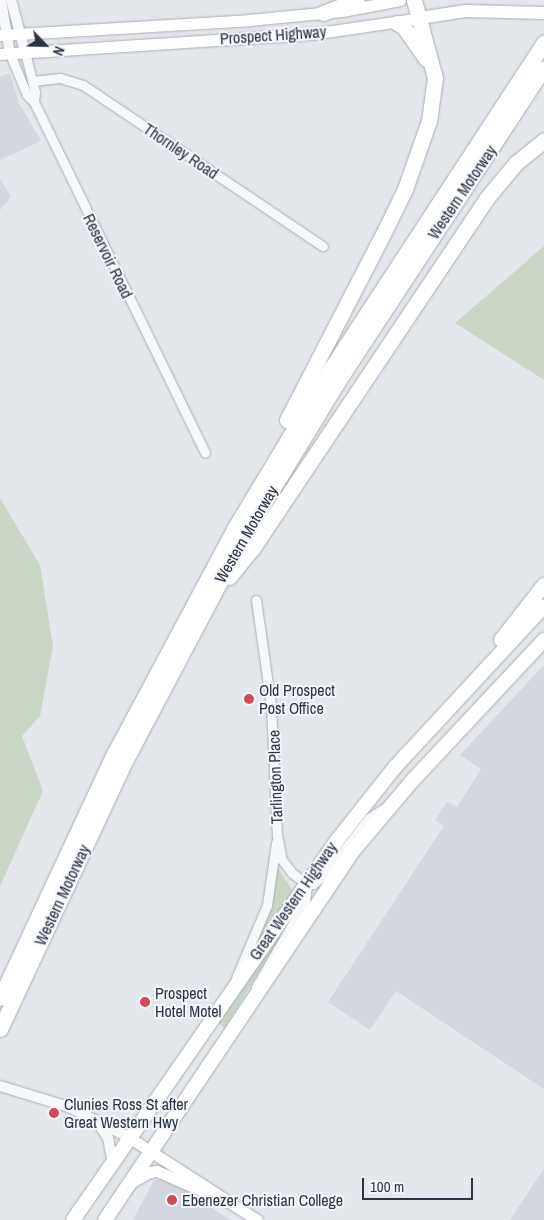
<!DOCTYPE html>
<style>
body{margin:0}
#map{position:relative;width:544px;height:1220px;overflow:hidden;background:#e4e7ec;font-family:"Archivo Narrow",sans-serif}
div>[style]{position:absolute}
.built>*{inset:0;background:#d2d6de}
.green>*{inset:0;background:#c9d6c5}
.roads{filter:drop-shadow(0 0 1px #a9aeb7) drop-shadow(0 0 1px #a9aeb7)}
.minor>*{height:9px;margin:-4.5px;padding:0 4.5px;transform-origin:4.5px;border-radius:4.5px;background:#f7f8fa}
.tertiary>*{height:10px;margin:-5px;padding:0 5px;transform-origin:5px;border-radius:5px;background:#f7f8fa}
.secondary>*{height:11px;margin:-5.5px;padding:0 5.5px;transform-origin:5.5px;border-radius:5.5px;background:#fff}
.primary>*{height:12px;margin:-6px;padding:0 6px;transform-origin:6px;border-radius:6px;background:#fff}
.trunk>*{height:14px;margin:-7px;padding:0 7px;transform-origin:7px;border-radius:7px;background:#fff}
.motorway>*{height:15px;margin:-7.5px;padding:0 7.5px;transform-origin:7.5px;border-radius:7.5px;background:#fff}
.dots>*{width:14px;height:14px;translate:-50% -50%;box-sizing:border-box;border:2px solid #f4f6f9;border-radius:50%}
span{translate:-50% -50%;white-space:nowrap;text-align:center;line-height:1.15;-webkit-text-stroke:4px #f4f6f9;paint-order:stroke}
.street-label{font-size:16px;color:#2b3445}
.poi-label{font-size:16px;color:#2b3445}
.left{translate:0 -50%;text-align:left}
.north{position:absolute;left:20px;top:20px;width:50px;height:50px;-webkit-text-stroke:4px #f4f6f9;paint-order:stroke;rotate:114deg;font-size:14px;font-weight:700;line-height:20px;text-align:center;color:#2b3445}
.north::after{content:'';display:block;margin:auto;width:18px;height:22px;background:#2b3445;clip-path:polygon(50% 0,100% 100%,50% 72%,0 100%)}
.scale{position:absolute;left:362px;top:1178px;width:111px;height:22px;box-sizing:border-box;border:2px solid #2b3445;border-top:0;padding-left:6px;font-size:15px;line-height:18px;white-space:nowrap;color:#2b3445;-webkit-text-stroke:4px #f4f6f9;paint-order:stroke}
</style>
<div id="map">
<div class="built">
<i style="clip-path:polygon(10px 73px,19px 103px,41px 141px,0 160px,0 77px)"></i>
<i style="clip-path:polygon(0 178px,11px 197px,0 210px)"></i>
<i style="clip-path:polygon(544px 665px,544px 1089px,396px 991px,370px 1030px,328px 1002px,444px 826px,435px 820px,447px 802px,457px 807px,481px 769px,460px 755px)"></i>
<i style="clip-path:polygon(544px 1168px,544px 1220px,510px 1220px,543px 1170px)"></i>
<i style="clip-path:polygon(154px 1180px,170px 1180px,230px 1220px,133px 1220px)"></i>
</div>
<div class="green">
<i style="clip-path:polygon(544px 246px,544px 380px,455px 323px)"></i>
<i style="clip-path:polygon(0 498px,40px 565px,53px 646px,40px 716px,22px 736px,43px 791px,0 886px)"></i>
<i style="clip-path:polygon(278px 868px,293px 891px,260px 937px,259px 936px)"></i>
<i style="clip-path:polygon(290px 916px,292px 918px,225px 1028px,217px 1022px)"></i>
</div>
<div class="roads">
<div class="minor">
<i style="left:25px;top:52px;width:41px;rotate:76deg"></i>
<i style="left:35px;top:92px;width:10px;rotate:96deg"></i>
<i style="left:10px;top:54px;width:44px;rotate:67.5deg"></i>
<i style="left:27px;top:95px;width:10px;rotate:45deg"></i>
<i style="left:34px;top:102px;width:390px;rotate:64deg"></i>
<i style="left:32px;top:81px;width:28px;rotate:-6deg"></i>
<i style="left:60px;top:78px;width:24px;rotate:17deg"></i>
<i style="left:83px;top:85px;width:289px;rotate:33.9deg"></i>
<i style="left:256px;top:600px;width:106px;rotate:81.9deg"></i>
<i style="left:271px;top:705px;width:130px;rotate:87.4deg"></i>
<i style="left:277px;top:835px;width:25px;rotate:79deg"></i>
<i style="left:282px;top:860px;width:16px;rotate:52deg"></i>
<i style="left:292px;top:873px;width:17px;rotate:36deg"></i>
<i style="left:306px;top:883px;width:7px;rotate:8deg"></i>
<i style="left:313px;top:884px;width:13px;rotate:-39deg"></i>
<i style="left:323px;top:876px;width:74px;rotate:-51.6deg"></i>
<i style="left:369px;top:818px;width:20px;rotate:-33deg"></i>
<i style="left:236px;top:978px;width:79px;rotate:-67deg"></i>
<i style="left:267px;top:905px;width:63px;rotate:-81.7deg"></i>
<i style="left:256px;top:987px;width:98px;rotate:-60deg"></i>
<i style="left:305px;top:902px;width:16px;rotate:-83deg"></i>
</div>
<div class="tertiary">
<i style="left:1px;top:0;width:55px;rotate:80.5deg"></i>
<i style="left:11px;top:0;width:54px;rotate:74.9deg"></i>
<i style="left:0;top:1086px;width:72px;rotate:16.9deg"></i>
<i style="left:69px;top:1107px;width:68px;rotate:26.9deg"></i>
<i style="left:97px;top:1122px;width:19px;rotate:55deg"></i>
<i style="left:108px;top:1138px;width:25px;rotate:79deg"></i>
</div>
<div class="secondary">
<i style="left:0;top:35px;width:249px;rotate:-3.4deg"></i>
<i style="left:249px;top:20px;width:93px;rotate:-5.5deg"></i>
<i style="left:342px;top:11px;width:59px;rotate:-10.7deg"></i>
<i style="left:0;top:54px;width:313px;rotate:-3.7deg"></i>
<i style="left:312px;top:34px;width:109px;rotate:-8.4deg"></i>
<i style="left:130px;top:1138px;width:151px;rotate:32.8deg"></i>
<i style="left:132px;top:1182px;width:20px;rotate:-30deg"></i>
<i style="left:149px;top:1172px;width:8px;rotate:-7deg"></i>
<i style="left:157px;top:1171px;width:60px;rotate:23.6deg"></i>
</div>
<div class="primary">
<i style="left:420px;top:18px;width:46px;rotate:-8.8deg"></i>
<i style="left:465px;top:11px;width:79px;rotate:1.5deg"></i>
</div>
<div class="trunk">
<i style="left:501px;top:640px;width:70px;rotate:-52deg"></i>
<i style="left:73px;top:1220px;width:464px;rotate:-55.2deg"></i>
<i style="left:338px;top:839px;width:92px;rotate:-51.6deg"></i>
<i style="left:395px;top:767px;width:219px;rotate:-47.2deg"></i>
<i style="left:105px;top:1220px;width:446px;rotate:-56.1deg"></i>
<i style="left:354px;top:850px;width:92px;rotate:-49.9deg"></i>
<i style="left:413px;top:780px;width:192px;rotate:-46.9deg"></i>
</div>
<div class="motorway">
<i style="left:323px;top:13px;width:36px;rotate:-21deg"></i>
<i style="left:397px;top:23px;width:7px;rotate:27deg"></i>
<i style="left:403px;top:26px;width:40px;rotate:55.1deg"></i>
<i style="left:287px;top:420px;width:209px;rotate:-62.7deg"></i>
<i style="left:383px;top:234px;width:50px;rotate:-63.9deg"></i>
<i style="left:405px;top:189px;width:72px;rotate:-70.6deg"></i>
<i style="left:429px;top:121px;width:43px;rotate:-82.1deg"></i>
<i style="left:435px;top:78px;width:81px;rotate:-105.1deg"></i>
<i style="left:229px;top:577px;width:36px;rotate:-51deg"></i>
<i style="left:252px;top:549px;width:421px;rotate:-56.2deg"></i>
<i style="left:486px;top:199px;width:47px;rotate:-50.2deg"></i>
<i style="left:516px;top:163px;width:36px;rotate:-39deg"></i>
<i style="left:0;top:998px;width:269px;rotate:-65deg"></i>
<i style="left:114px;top:754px;width:255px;rotate:-61.9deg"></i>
<i style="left:234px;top:529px;width:188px;rotate:-58.9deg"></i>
<i style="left:331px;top:368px;width:389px;rotate:-56.8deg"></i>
<i style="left:0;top:1029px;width:296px;rotate:-65deg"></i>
<i style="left:125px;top:761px;width:260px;rotate:-62.1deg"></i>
<i style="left:247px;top:531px;width:183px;rotate:-58.7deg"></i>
<i style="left:342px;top:375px;width:367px;rotate:-56.7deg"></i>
</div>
</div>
<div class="dots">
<i style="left:249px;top:699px;background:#d1495b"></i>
<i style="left:145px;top:1002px;background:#d1495b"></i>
<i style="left:54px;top:1113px;background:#d1495b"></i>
<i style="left:172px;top:1200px;background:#d1495b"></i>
</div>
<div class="street-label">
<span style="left:273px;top:35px;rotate:-4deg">Prospect Highway</span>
<span style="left:181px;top:151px;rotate:34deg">Thornley Road</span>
<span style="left:462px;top:192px;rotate:-56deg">Western Motorway</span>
<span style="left:108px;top:256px;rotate:64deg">Reservoir Road</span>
<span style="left:246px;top:534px;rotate:-60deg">Western Motorway</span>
<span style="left:275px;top:777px;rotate:-92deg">Tarlington Place</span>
<span style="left:62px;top:895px;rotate:-65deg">Western Motorway</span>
<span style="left:293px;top:901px;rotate:-55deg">Great Western Highway</span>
</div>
<div class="poi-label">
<span class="left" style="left:259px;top:699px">Old Prospect<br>Post Office</span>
<span class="left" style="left:155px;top:1002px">Prospect<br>Hotel Motel</span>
<span class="left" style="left:64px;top:1113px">Clunies Ross St after<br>Great Western Hwy</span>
<span class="left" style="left:182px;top:1200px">Ebenezer Christian College</span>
</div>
<div class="north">N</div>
<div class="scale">100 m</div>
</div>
